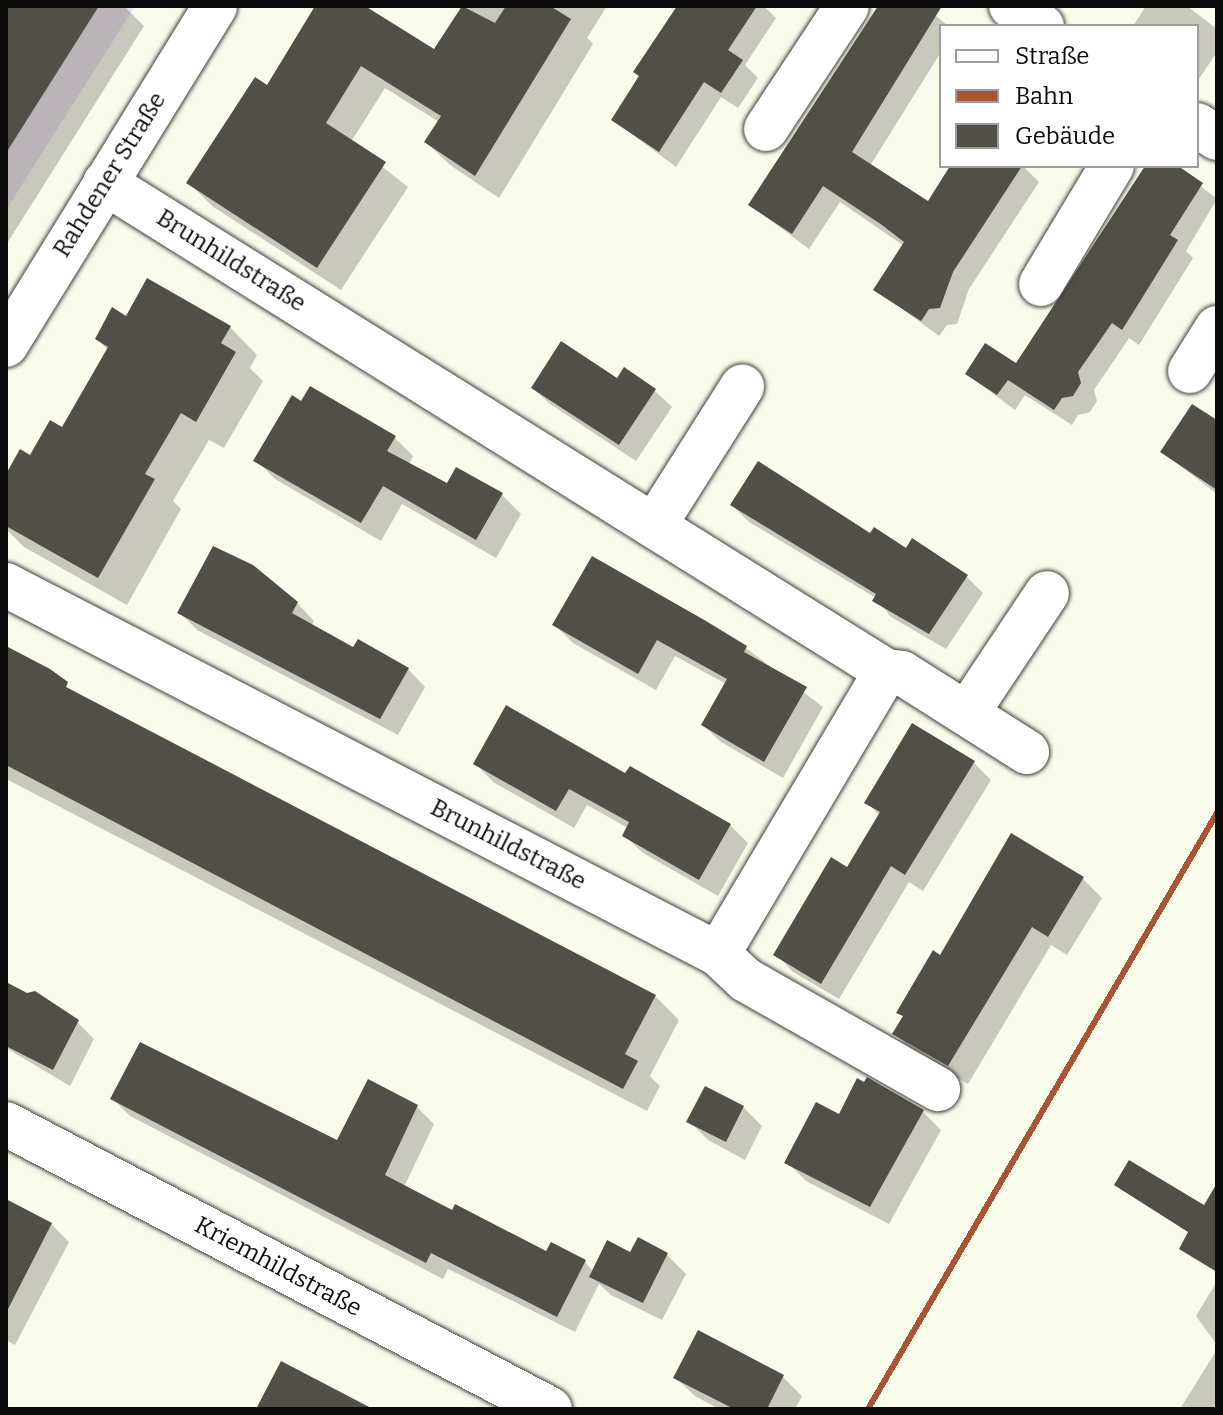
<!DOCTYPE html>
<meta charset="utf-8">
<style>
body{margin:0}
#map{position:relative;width:1223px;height:1415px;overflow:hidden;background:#fafceb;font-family:Bitter,serif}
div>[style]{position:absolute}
.industrial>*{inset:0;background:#e9e0e7}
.shadow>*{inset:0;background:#0003}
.building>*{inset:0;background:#524f49}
.roads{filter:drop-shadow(0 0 2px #3e3e3e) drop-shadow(0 0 2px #3e3e3e)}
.minor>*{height:44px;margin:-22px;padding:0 22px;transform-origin:22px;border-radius:22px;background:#fff}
.rail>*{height:6px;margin:-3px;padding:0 3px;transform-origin:3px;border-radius:3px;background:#a95435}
span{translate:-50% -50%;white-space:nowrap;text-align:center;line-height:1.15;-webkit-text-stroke:8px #fff;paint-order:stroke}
.street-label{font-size:24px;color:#0b0b0b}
.frame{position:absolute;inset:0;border:8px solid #0b0b0b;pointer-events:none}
.legend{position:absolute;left:939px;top:24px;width:260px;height:144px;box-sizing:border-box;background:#fff;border:2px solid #9d9d9d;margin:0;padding:10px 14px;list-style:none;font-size:24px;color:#0b0b0b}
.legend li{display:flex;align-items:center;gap:16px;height:40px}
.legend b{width:40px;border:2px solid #9d9d9d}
</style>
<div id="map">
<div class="industrial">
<i style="clip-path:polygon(6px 6px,135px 6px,6px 210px)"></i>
</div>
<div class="shadow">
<i style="clip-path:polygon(6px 6px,124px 6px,144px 26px,6px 245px)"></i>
<i style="clip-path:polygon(317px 6px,361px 6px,435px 52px,465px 6px,607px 6px,587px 38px,593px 44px,499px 198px,450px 165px,426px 142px,439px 122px,385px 88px,351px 142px,408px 187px,341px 290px,212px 206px,189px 183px,267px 88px)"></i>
<i style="clip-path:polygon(679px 6px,764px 6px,776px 18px,745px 65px,758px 78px,738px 108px,721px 97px,676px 167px,613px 120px)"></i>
<i style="clip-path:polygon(881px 6px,924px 6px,948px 26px,941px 26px,941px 52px,870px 166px,928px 203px,953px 166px,1023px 166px,1039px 182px,969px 289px,957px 324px,947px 325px,939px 336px,876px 290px,904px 246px,840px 202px,809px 249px,750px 205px)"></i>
<i style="clip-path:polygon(1146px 6px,1187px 6px,1217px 29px,1217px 52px,1199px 79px,1197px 26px,1133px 26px)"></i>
<i style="clip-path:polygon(1148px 166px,1175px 166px,1217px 199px,1186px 251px,1193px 258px,1139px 345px,1129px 338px,1094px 390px,1097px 401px,1090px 412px,1078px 415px,1072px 425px,1025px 395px,1015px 410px,967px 374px,1016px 366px)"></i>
<i style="clip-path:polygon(126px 318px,230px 327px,257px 355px,250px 368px,263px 381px,224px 448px,209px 440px,173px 501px,181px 509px,127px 605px,24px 547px,6px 529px,6px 478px,63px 430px,108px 350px,97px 339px)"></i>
<i style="clip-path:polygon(618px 381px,655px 391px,672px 407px,636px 461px,550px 404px,533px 388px)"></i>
<i style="clip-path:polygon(302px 404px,394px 437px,413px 456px,409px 464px,448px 485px,502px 495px,521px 514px,496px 558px,402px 504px,381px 541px,275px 479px,256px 460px)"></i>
<i style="clip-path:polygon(1217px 423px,1217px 494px,1162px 452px)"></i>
<i style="clip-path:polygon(732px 505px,871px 535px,966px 576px,983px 593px,946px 649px,891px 617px,876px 598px,749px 522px)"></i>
<i style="clip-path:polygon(593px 558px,746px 648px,823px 707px,783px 778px,721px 742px,703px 725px,726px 684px,675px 656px,656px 690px,573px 643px,555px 625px)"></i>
<i style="clip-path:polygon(297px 603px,314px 621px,311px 626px,354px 650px,408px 669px,425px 687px,398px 735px,197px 630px,180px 613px)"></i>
<i style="clip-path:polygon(6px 648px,80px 696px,655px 996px,679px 1020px,650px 1076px,660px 1086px,647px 1111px,6px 779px)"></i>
<i style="clip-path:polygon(974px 763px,991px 780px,923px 891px,909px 882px,839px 999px,793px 972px,776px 954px,848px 869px,880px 816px,867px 802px)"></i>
<i style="clip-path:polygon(476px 764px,626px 776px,730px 825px,748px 843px,718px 896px,643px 853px,625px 836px,628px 828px,587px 805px,574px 828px,493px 782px)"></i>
<i style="clip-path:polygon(1083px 879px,1102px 898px,1067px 955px,1051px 945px,968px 1084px,914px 1053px,895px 1034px,904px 1018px,899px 1012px,940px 958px)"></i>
<i style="clip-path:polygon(6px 984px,77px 1022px,94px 1039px,70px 1086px,6px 1048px)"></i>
<i style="clip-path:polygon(113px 1099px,338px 1142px,417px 1107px,434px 1124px,404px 1187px,547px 1254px,585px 1262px,594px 1272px,631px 1255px,639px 1240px,667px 1255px,686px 1274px,662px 1320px,611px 1295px,599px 1284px,575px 1332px,448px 1269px,443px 1279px,130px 1116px)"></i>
<i style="clip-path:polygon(743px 1107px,762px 1126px,745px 1160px,708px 1140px,689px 1121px)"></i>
<i style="clip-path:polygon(922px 1111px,941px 1130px,889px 1224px,806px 1181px,787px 1162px,839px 1116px)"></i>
<i style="clip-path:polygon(6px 1202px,51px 1224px,69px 1242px,15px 1345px,6px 1340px)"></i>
<i style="clip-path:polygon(1217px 1281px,1217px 1345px,1196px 1316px)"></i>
<i style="clip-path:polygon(1216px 1351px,1217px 1409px,1180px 1409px)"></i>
<i style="clip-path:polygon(783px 1377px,802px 1396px,795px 1409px,719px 1409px,695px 1396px,676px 1378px)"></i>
</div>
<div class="building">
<i style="clip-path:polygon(6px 6px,99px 6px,6px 153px)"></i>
<i style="clip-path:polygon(315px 6px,365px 6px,434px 49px,462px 6px,495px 23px,506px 6px,550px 6px,571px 19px,475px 176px,424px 142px,441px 116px,361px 66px,326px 123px,386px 162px,317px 268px,186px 183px,255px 77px,267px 85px)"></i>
<i style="clip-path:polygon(677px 6px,757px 6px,728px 50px,743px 60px,721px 93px,704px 82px,659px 152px,611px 120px,639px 76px,633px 72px)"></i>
<i style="clip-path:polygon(878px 6px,942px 6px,852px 152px,928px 201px,950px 166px,1022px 166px,953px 272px,940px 308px,929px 309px,921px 321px,873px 290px,904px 242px,882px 225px,823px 186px,792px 234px,748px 205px)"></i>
<i style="clip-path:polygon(1145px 166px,1178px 166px,1203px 183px,1170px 235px,1178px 240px,1139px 303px,1122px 330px,1112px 323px,1078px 372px,1081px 383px,1073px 396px,1062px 398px,1054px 410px,1008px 380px,997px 395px,965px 374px,985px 343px,1016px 363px)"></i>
<i style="clip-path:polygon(147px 278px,231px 326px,221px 343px,236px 352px,196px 422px,181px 413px,145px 474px,155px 479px,98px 578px,6px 526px,6px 474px,20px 449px,30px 455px,50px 420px,62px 427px,108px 347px,95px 339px,112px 307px,126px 316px)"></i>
<i style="clip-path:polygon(561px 341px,617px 378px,624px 367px,656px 389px,619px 445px,531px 388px)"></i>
<i style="clip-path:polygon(310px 386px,396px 436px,387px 451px,447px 483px,456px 467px,503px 493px,476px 540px,383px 486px,361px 523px,253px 461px,292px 395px,301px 401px)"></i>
<i style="clip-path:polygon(1192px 404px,1217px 420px,1217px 490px,1160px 452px)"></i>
<i style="clip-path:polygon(758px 461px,870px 533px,874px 527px,906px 548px,912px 538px,968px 575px,929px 634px,872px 601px,876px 594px,730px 505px)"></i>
<i style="clip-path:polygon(213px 546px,253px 565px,298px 602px,292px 613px,353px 647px,358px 639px,409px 668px,380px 719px,177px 613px)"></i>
<i style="clip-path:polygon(592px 556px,706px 621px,747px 646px,744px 652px,807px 687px,764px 762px,701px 725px,727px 679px,657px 640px,638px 674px,552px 625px)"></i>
<i style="clip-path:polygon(6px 646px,50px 669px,68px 682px,66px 687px,656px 995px,625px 1054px,638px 1061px,623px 1089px,6px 765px)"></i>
<i style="clip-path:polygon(506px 705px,625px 773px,630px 766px,731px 824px,699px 880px,622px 836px,629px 822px,569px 789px,556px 811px,473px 764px)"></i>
<i style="clip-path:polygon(912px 723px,975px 761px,905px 875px,891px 866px,821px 984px,773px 955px,831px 857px,847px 867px,880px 812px,864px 803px)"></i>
<i style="clip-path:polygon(1011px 833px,1084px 877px,1048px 937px,1032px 927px,948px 1066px,892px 1034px,903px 1016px,896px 1013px,933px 950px,940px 955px)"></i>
<i style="clip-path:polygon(6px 982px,27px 993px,35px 991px,79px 1020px,53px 1070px,6px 1046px)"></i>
<i style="clip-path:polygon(140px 1042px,337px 1140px,368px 1079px,418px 1105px,385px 1175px,452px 1210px,455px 1204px,546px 1251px,551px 1242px,586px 1260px,557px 1317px,431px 1253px,426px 1263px,110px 1099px)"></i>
<i style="clip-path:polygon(867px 1077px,924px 1110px,870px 1207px,784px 1163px,816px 1102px,839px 1114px,857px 1078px,864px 1082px)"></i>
<i style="clip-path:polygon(705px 1086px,744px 1106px,726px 1142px,686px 1122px)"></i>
<i style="clip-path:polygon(1129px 1160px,1204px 1205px,1217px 1183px,1217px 1272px,1179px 1249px,1188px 1232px,1114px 1185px)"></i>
<i style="clip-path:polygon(6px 1199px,52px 1223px,6px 1313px)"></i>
<i style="clip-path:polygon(638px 1237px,668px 1253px,643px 1303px,589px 1277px,607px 1240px,630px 1252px)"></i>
<i style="clip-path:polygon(698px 1330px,784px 1375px,767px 1409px,734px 1409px,673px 1378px)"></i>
<i style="clip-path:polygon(281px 1361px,373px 1409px,256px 1409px)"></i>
</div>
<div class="roads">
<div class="minor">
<i style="left:1011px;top:6px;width:37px;rotate:33deg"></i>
<i style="left:1197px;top:125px;width:24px;rotate:33deg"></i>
<i style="left:766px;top:129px;width:147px;rotate:-56.6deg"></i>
<i style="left:1041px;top:284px;width:138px;rotate:-59deg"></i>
<i style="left:6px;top:345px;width:398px;rotate:-58.3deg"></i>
<i style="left:1190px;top:371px;width:51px;rotate:-57.9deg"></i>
<i style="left:654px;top:526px;width:165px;rotate:-57.7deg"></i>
<i style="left:6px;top:585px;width:802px;rotate:27.4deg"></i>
<i style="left:718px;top:954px;width:329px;rotate:-59.3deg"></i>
<i style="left:886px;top:671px;width:921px;rotate:-148deg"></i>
<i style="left:886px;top:671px;width:16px;rotate:7deg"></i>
<i style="left:902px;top:673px;width:148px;rotate:32.3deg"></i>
<i style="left:967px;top:713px;width:144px;rotate:-56.3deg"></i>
<i style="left:718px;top:954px;width:38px;rotate:43deg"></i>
<i style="left:746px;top:980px;width:221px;rotate:29.6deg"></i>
<i style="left:6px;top:1124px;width:614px;rotate:27.65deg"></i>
</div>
</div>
<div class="rail">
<i style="left:868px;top:1409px;width:691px;rotate:-59.65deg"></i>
</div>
<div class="street-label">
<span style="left:110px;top:175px;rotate:-58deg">Rahdener Straße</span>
<span style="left:231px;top:261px;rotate:32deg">Brunhildstraße</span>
<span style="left:508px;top:845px;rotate:27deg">Brunhildstraße</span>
<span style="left:278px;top:1267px;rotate:28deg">Kriemhildstraße</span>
</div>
<div class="frame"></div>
<ul class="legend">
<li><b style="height:10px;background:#fff"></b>Straße</li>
<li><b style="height:10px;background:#a95435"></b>Bahn</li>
<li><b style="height:22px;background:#524f49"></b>Gebäude</li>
</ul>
</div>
